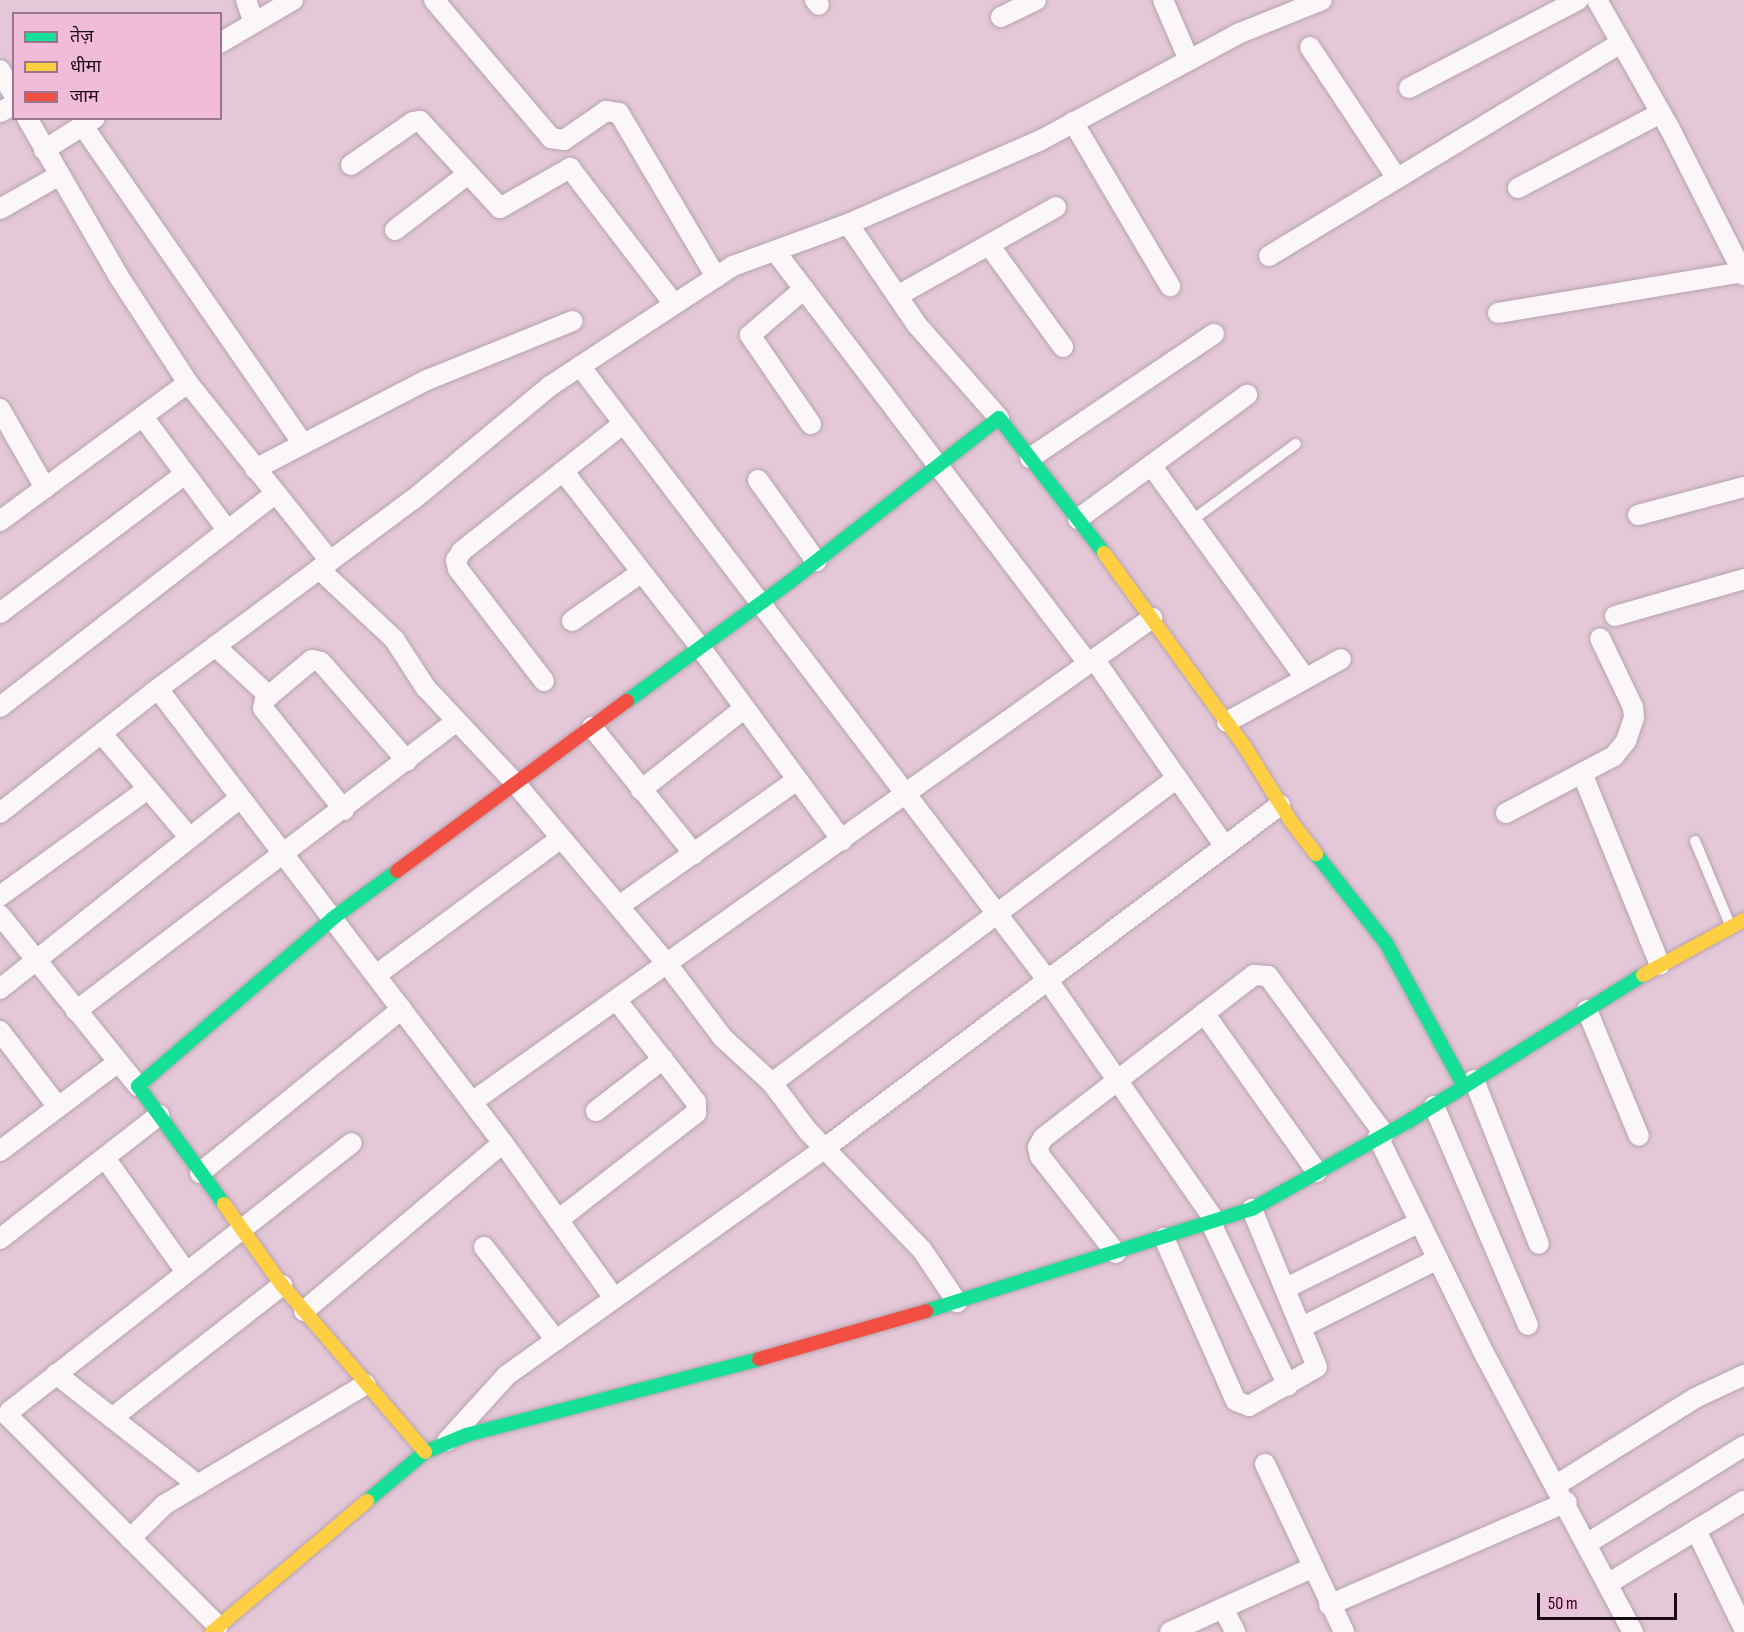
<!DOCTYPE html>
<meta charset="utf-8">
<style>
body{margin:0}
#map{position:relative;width:1744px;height:1632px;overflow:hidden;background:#e4c8d8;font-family:"Sofia Sans Condensed","Noto Sans Devanagari",sans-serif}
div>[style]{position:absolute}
.roads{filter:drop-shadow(0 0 2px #b7a2af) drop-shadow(0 0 2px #b7a2af)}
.lane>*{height:10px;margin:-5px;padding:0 5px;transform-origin:5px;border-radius:5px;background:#fbf7f9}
.street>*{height:20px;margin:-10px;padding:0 10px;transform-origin:10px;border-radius:10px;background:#fbf7f9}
.fast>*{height:14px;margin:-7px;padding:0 7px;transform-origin:7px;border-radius:7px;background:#16e098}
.slow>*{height:14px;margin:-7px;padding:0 7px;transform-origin:7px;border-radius:7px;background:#ffcf43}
.jam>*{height:14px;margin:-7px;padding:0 7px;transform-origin:7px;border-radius:7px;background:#f24e42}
span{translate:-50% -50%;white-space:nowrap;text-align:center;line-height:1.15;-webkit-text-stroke:5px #f0bcda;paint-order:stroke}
.legend{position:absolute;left:12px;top:12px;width:210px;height:108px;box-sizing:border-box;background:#f0bcda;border:2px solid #9b758b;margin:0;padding:8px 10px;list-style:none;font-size:18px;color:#1b0a15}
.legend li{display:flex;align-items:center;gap:12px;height:30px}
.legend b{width:30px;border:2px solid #9b758b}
.scale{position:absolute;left:1537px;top:1593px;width:140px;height:27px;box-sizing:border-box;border:3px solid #1b0a15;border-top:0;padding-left:8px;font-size:18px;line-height:21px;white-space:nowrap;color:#1b0a15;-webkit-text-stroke:4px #f0bcda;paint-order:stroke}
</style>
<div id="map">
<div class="roads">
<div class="lane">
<i style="left:1191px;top:521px;width:130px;rotate:-36.3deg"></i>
<i style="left:1695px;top:841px;width:93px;rotate:67.3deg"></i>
</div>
<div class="street">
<i style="left:246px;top:0;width:24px;rotate:71deg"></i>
<i style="left:434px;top:0;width:181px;rotate:49.7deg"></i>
<i style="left:551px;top:138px;width:13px;rotate:9deg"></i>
<i style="left:564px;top:140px;width:51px;rotate:-34.6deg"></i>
<i style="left:606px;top:111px;width:13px;rotate:9deg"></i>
<i style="left:619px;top:113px;width:191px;rotate:59.4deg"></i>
<i style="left:815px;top:0;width:6px;rotate:51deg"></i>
<i style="left:1163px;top:0;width:65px;rotate:66.6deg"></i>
<i style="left:1597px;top:0;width:148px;rotate:60.5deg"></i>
<i style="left:1670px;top:129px;width:164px;rotate:63.1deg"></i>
<i style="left:1001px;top:17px;width:39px;rotate:-26deg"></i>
<i style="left:220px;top:43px;width:85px;rotate:-30.5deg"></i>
<i style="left:1310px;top:47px;width:156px;rotate:56.5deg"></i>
<i style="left:0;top:70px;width:29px;rotate:61deg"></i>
<i style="left:1409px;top:88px;width:191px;rotate:-27.5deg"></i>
<i style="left:0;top:112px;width:16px;rotate:-27deg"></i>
<i style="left:27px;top:118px;width:184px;rotate:59.9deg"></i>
<i style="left:119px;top:277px;width:126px;rotate:56.9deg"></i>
<i style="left:188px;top:383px;width:228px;rotate:51.4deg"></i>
<i style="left:1073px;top:122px;width:191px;rotate:59.4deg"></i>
<i style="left:83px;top:126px;width:384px;rotate:55.3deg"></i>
<i style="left:44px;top:150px;width:60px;rotate:-32.1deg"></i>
<i style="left:351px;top:165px;width:75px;rotate:-34.7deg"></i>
<i style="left:413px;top:122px;width:7px;rotate:-8deg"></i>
<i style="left:420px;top:121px;width:118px;rotate:47.4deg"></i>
<i style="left:500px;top:208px;width:81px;rotate:-29.7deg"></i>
<i style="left:570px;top:168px;width:171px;rotate:52.6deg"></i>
<i style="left:1518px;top:188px;width:161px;rotate:-27.7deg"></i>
<i style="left:0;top:209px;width:67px;rotate:-29.6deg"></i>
<i style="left:395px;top:230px;width:92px;rotate:-37.5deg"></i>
<i style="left:989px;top:245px;width:126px;rotate:54deg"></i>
<i style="left:775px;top:251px;width:517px;rotate:52.78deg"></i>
<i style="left:1269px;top:256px;width:411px;rotate:-31.2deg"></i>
<i style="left:804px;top:289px;width:71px;rotate:139.6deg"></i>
<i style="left:750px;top:335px;width:108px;rotate:55.6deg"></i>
<i style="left:897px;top:296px;width:182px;rotate:-29.2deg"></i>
<i style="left:1498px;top:313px;width:247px;rotate:-9.5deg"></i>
<i style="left:580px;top:366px;width:774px;rotate:52.72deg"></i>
<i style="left:1049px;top:982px;width:291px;rotate:55.2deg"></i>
<i style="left:0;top:409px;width:91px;rotate:60.3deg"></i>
<i style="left:143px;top:417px;width:142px;rotate:53.3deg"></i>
<i style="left:999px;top:418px;width:124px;rotate:-131.4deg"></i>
<i style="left:917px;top:325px;width:122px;rotate:-124.3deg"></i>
<i style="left:848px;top:224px;width:210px;rotate:-23.5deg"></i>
<i style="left:1041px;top:140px;width:226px;rotate:-28.3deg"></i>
<i style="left:1240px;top:33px;width:88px;rotate:-21.9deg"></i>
<i style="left:1030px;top:458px;width:222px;rotate:-34deg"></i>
<i style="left:1151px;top:465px;width:263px;rotate:54.1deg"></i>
<i style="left:255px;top:469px;width:194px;rotate:-27.4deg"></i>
<i style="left:427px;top:380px;width:157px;rotate:-22.1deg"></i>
<i style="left:563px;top:471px;width:223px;rotate:52.1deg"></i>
<i style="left:700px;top:647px;width:240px;rotate:53.7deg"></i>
<i style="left:758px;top:480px;width:100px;rotate:54.4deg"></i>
<i style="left:1638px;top:515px;width:110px;rotate:-14.8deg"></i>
<i style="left:1078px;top:519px;width:210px;rotate:-36.3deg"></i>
<i style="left:0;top:521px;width:233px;rotate:-36.3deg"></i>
<i style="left:319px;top:569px;width:103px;rotate:43deg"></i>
<i style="left:394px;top:639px;width:59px;rotate:56.9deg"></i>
<i style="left:426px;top:688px;width:132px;rotate:46.8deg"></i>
<i style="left:516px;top:784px;width:236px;rotate:50deg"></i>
<i style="left:668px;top:965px;width:91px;rotate:53deg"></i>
<i style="left:723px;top:1038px;width:67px;rotate:42.6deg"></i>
<i style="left:772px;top:1083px;width:59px;rotate:53.3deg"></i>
<i style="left:807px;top:1130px;width:166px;rotate:46.2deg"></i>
<i style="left:922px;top:1250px;width:63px;rotate:56.1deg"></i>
<i style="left:0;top:613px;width:231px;rotate:-36.9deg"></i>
<i style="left:1615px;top:616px;width:134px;rotate:-16deg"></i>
<i style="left:572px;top:621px;width:85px;rotate:-35deg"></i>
<i style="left:215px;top:646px;width:74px;rotate:42.8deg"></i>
<i style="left:1094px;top:659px;width:229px;rotate:55.1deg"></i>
<i style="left:544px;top:681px;width:141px;rotate:-127.5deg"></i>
<i style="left:458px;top:569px;width:9px;rotate:-103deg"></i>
<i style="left:456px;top:560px;width:11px;rotate:-56deg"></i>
<i style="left:462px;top:551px;width:205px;rotate:-38.3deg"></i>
<i style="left:158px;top:689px;width:570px;rotate:52.77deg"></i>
<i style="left:503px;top:1143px;width:191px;rotate:54.4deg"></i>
<i style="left:0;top:707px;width:348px;rotate:-37.8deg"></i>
<i style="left:1227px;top:722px;width:130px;rotate:-28.9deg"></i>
<i style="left:592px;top:727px;width:163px;rotate:51.2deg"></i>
<i style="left:102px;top:734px;width:136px;rotate:49.8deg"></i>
<i style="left:1582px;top:773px;width:207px;rotate:67.9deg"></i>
<i style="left:641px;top:790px;width:132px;rotate:-38.3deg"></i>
<i style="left:344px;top:810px;width:130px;rotate:-128.5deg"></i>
<i style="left:263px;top:708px;width:9px;rotate:-77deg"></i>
<i style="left:265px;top:699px;width:61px;rotate:-39.7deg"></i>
<i style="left:312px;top:660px;width:9px;rotate:13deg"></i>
<i style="left:321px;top:662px;width:131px;rotate:49deg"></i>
<i style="left:0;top:813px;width:192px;rotate:-38.2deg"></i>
<i style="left:151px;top:694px;width:327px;rotate:-36.6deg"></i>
<i style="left:414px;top:499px;width:177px;rotate:-39.7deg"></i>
<i style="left:550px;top:386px;width:219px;rotate:-33.3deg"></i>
<i style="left:733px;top:266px;width:122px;rotate:-20.1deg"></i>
<i style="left:1506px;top:813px;width:122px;rotate:-27.8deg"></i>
<i style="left:1614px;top:756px;width:19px;rotate:-51deg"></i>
<i style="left:1626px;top:741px;width:24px;rotate:-71deg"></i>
<i style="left:1634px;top:718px;width:11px;rotate:-95deg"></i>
<i style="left:1633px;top:707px;width:76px;rotate:-115.6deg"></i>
<i style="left:0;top:896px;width:183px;rotate:-35.9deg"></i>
<i style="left:619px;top:906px;width:218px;rotate:-35.3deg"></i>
<i style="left:0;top:915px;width:220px;rotate:51.1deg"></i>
<i style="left:376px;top:975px;width:230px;rotate:-36.5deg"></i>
<i style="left:0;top:989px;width:307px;rotate:-38.5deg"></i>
<i style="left:1587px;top:1010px;width:136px;rotate:67.6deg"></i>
<i style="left:76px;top:1011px;width:477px;rotate:-37.3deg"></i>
<i style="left:1204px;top:1013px;width:195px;rotate:54.6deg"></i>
<i style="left:0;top:1031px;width:96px;rotate:52.7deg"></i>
<i style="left:1474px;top:1080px;width:176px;rotate:68.4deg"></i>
<i style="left:772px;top:1083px;width:507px;rotate:-36.98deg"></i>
<i style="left:472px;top:1102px;width:835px;rotate:-35.44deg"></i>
<i style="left:1434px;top:1106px;width:238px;rotate:66.8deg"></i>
<i style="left:596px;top:1111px;width:85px;rotate:-37.8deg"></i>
<i style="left:1378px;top:1137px;width:245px;rotate:63.9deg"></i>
<i style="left:1486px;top:1357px;width:312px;rotate:61.9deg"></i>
<i style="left:0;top:1151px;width:148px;rotate:-37deg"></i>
<i style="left:105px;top:1158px;width:140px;rotate:54.6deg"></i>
<i style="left:200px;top:1173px;width:260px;rotate:-39.1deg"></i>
<i style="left:558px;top:1220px;width:175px;rotate:-37.8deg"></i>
<i style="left:696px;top:1113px;width:11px;rotate:-90deg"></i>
<i style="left:696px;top:1102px;width:128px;rotate:-128deg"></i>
<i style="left:1211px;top:1223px;width:180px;rotate:64.7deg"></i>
<i style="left:1164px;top:1238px;width:178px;rotate:66.2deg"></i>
<i style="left:1236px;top:1401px;width:14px;rotate:21deg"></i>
<i style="left:1249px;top:1406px;width:78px;rotate:-29.8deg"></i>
<i style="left:1317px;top:1367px;width:171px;rotate:-112.4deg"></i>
<i style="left:0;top:1239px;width:202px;rotate:-37.9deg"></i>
<i style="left:484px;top:1247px;width:118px;rotate:52.3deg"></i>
<i style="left:1116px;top:1253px;width:123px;rotate:-128.1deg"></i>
<i style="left:1040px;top:1156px;width:9px;rotate:-103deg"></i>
<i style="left:1038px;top:1147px;width:10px;rotate:-61deg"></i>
<i style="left:1043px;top:1138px;width:267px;rotate:-37.7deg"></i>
<i style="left:1254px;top:975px;width:14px;rotate:4deg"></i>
<i style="left:1268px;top:976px;width:196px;rotate:53.7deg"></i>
<i style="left:1286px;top:1288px;width:149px;rotate:-26.2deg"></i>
<i style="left:304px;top:1311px;width:260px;rotate:-40.2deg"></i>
<i style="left:1302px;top:1327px;width:152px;rotate:-26.6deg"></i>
<i style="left:56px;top:1374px;width:180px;rotate:38deg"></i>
<i style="left:112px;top:1418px;width:216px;rotate:-38deg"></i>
<i style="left:447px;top:1441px;width:89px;rotate:-47.7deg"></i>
<i style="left:507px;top:1375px;width:391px;rotate:-35.5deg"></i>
<i style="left:825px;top:1148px;width:570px;rotate:-37.01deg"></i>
<i style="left:1265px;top:1464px;width:186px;rotate:64.8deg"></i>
<i style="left:1558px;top:1484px;width:162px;rotate:-32.1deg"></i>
<i style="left:1695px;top:1398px;width:54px;rotate:-25.1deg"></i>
<i style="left:1696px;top:1530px;width:110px;rotate:64.1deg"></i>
<i style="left:130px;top:1539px;width:48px;rotate:-45deg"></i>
<i style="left:164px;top:1505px;width:235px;rotate:-30.9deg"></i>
<i style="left:1588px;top:1543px;width:184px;rotate:-31.9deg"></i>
<i style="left:1609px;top:1583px;width:158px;rotate:-31.3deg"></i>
<i style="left:1329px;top:1605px;width:259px;rotate:-23.4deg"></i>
<i style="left:1223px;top:1608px;width:27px;rotate:63deg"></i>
<i style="left:218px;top:1626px;width:297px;rotate:-135deg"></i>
<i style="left:8px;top:1416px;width:5px;rotate:-68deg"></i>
<i style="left:10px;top:1411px;width:434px;rotate:-38.1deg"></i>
<i style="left:1170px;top:1632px;width:156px;rotate:-24.3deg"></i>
</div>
<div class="fast">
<i style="left:627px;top:701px;width:203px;rotate:-36.2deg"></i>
<i style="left:791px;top:581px;width:264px;rotate:-38.1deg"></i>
<i style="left:999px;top:418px;width:171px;rotate:52.1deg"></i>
<i style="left:1316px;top:854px;width:113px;rotate:51.8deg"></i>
<i style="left:1386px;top:943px;width:163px;rotate:61.4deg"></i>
<i style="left:224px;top:1204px;width:146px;rotate:-126.1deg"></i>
<i style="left:138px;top:1086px;width:257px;rotate:-40.7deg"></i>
<i style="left:333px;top:918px;width:79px;rotate:-36.3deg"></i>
<i style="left:926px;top:1311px;width:342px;rotate:-17.4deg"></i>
<i style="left:1252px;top:1209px;width:180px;rotate:-29.3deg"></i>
<i style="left:1409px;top:1121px;width:276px;rotate:-32deg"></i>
<i style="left:367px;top:1501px;width:76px;rotate:-40.2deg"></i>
<i style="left:425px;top:1452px;width:44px;rotate:-22.5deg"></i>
<i style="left:466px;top:1435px;width:303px;rotate:-14.5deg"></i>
</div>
<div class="slow">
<i style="left:1104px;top:553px;width:240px;rotate:54deg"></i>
<i style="left:1245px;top:747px;width:86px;rotate:58.3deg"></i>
<i style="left:1290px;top:820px;width:43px;rotate:52.6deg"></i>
<i style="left:1643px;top:975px;width:115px;rotate:-28.6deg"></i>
<i style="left:224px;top:1204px;width:100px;rotate:54.4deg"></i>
<i style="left:282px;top:1285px;width:220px;rotate:49.4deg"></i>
<i style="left:212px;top:1632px;width:203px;rotate:-40.2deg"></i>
</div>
<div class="jam">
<i style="left:397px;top:871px;width:286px;rotate:-36.5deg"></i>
<i style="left:759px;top:1359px;width:174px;rotate:-16deg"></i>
</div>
</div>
<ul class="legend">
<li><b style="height:8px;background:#16e098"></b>तेज़</li>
<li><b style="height:8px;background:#ffcf43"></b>धीमा</li>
<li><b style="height:8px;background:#f24e42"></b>जाम</li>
</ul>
<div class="scale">50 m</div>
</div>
